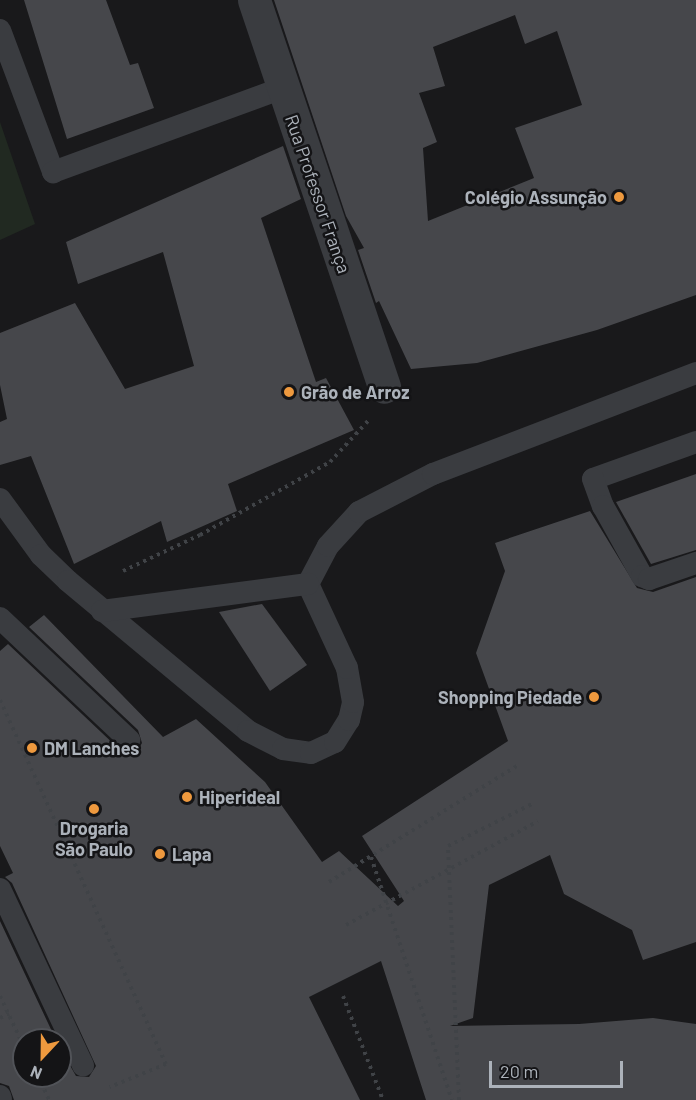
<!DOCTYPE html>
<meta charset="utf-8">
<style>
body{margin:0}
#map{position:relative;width:696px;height:1100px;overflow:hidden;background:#19191b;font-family:Barlow,sans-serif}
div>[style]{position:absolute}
.green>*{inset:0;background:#212921}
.building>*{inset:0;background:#46474b}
.path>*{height:4px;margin-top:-2px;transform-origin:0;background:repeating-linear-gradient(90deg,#404347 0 3px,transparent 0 7.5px)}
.service>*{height:22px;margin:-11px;padding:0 11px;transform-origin:11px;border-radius:11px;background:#3a3c40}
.minor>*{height:33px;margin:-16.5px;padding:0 16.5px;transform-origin:16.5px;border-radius:16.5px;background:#3a3c40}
.dots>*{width:16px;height:16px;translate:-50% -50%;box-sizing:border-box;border:3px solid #141416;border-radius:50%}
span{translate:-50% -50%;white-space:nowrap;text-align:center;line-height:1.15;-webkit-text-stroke:5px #141416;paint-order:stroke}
.street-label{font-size:18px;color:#acb2ba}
.poi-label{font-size:18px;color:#acb2ba;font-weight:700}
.right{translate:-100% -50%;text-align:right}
.left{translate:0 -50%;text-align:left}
.north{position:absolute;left:12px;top:1028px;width:60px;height:60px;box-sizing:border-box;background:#141416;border:2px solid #515358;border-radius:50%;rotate:202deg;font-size:16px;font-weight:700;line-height:24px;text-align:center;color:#acb2ba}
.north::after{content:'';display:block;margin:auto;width:21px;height:27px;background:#ee993e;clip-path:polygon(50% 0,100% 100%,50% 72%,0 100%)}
.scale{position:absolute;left:489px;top:1061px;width:134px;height:27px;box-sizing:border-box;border:3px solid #acb2ba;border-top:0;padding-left:8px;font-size:18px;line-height:21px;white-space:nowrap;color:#acb2ba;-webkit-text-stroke:4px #141416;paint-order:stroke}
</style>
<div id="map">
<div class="green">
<i style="clip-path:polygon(0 122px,35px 224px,0 240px)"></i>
</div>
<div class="building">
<i style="clip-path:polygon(24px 0,106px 0,130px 65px,138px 63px,154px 108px,67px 139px)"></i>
<i style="clip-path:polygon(evenodd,274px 0,696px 0,696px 295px,597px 330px,477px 363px,411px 369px,379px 301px,376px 303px,358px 250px,364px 248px,346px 216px,274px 0,515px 15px,525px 44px,557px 31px,582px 105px,515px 128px,534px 178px,428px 221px,423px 148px,437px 142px,419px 93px,445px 86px,433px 47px,515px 15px)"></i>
<i style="clip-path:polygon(283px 146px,301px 199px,261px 218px,316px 382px,326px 378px,354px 430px,228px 484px,237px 511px,167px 542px,161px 521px,74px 564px,31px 456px,0 465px,0 422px,7px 419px,0 385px,0 333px,75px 303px,125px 389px,194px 366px,163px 252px,78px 284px,66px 242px)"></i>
<i style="clip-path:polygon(696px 474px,696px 550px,651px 564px,616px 502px)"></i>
<i style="clip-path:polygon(590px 511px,637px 588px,653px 592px,696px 577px,696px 942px,643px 960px,632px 930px,564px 894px,550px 855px,489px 885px,473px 1018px,450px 1026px,579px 1024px,653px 1018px,696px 1024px,696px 1100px,426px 1100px,381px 961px,309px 997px,360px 1100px,14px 1100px,9px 1086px,0 1083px,0 921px,56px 1040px,24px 1040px,24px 1076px,60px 1076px,60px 1048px,76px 1076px,89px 1077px,96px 1066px,12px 883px,5px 877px,13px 873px,0 846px,0 651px,8px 644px,120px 750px,126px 753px,138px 750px,142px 743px,138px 730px,29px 627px,44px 615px,163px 737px,196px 719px,265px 782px,322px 862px,339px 851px,398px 906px,404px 901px,362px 836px,508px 741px,476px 653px,505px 571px,495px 543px)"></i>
<i style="clip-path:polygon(262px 604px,307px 665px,270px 691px,219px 612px)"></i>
</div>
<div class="path">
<i style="left:123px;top:571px;width:85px;rotate:-25.1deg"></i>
<i style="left:200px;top:535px;width:149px;rotate:-29.3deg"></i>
<i style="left:330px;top:462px;width:56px;rotate:-47.2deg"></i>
<i style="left:0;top:700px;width:400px;rotate:65.5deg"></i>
<i style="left:166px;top:1064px;width:61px;rotate:157.7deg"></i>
<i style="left:371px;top:857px;width:256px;rotate:71.6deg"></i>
<i style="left:329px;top:882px;width:221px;rotate:-31.7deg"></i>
<i style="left:346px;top:925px;width:218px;rotate:-28.4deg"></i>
<i style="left:0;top:996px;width:56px;rotate:64.8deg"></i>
<i style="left:343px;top:996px;width:111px;rotate:69deg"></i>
<i style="left:0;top:1018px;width:10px;rotate:-24deg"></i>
<i style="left:38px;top:1076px;width:26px;rotate:65deg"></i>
<i style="left:459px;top:1100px;width:254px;rotate:-92.5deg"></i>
<i style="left:448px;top:846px;width:94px;rotate:-26.6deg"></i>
</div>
<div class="service">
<i style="left:0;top:30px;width:152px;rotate:69.5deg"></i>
<i style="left:53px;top:172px;width:244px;rotate:-20.1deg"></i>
<i style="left:696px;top:442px;width:109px;rotate:160.2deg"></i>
<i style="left:593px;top:479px;width:29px;rotate:70deg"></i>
<i style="left:603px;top:506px;width:80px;rotate:60.9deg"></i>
<i style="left:642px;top:576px;width:8px;rotate:23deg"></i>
<i style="left:649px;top:579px;width:50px;rotate:-18.8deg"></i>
<i style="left:0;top:499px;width:69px;rotate:53.8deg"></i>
<i style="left:41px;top:555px;width:37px;rotate:44deg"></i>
<i style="left:68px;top:581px;width:234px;rotate:39.8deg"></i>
<i style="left:248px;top:731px;width:39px;rotate:27deg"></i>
<i style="left:283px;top:749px;width:28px;rotate:8deg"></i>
<i style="left:311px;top:753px;width:26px;rotate:-25deg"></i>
<i style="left:335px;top:742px;width:26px;rotate:-58deg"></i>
<i style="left:349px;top:720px;width:18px;rotate:-77deg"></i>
<i style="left:353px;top:702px;width:35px;rotate:-100deg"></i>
<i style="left:347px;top:668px;width:93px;rotate:-114.9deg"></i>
<i style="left:308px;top:584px;width:43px;rotate:-62.2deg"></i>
<i style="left:328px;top:546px;width:46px;rotate:-47.6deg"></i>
<i style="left:359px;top:512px;width:83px;rotate:-27.2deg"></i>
<i style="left:433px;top:474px;width:282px;rotate:-21deg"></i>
<i style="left:102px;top:611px;width:208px;rotate:-7.5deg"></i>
<i style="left:0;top:618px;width:178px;rotate:43.4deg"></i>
<i style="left:0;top:889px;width:195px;rotate:64.8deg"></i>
<i style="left:0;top:1096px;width:3px;rotate:72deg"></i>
</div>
<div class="minor">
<i style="left:254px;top:0;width:408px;rotate:71.4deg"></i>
</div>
<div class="dots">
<i style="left:619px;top:197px;background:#ee993e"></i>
<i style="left:289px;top:392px;background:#ee993e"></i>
<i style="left:594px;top:697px;background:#ee993e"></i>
<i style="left:32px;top:748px;background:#ee993e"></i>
<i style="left:187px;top:797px;background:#ee993e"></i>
<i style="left:94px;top:809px;background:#ee993e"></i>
<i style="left:160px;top:854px;background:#ee993e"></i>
</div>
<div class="street-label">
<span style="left:318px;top:194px;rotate:71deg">Rua Professor França</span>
</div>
<div class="poi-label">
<span class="right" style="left:607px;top:197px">Colégio Assunção</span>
<span class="left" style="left:301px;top:392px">Grão de Arroz</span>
<span class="right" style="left:582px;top:697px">Shopping Piedade</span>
<span class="left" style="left:44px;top:748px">DM Lanches</span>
<span class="left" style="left:199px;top:797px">Hiperideal</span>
<span style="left:94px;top:839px">Drogaria<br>São Paulo</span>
<span class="left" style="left:172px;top:854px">Lapa</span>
</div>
<div class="north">N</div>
<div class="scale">20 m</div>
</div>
